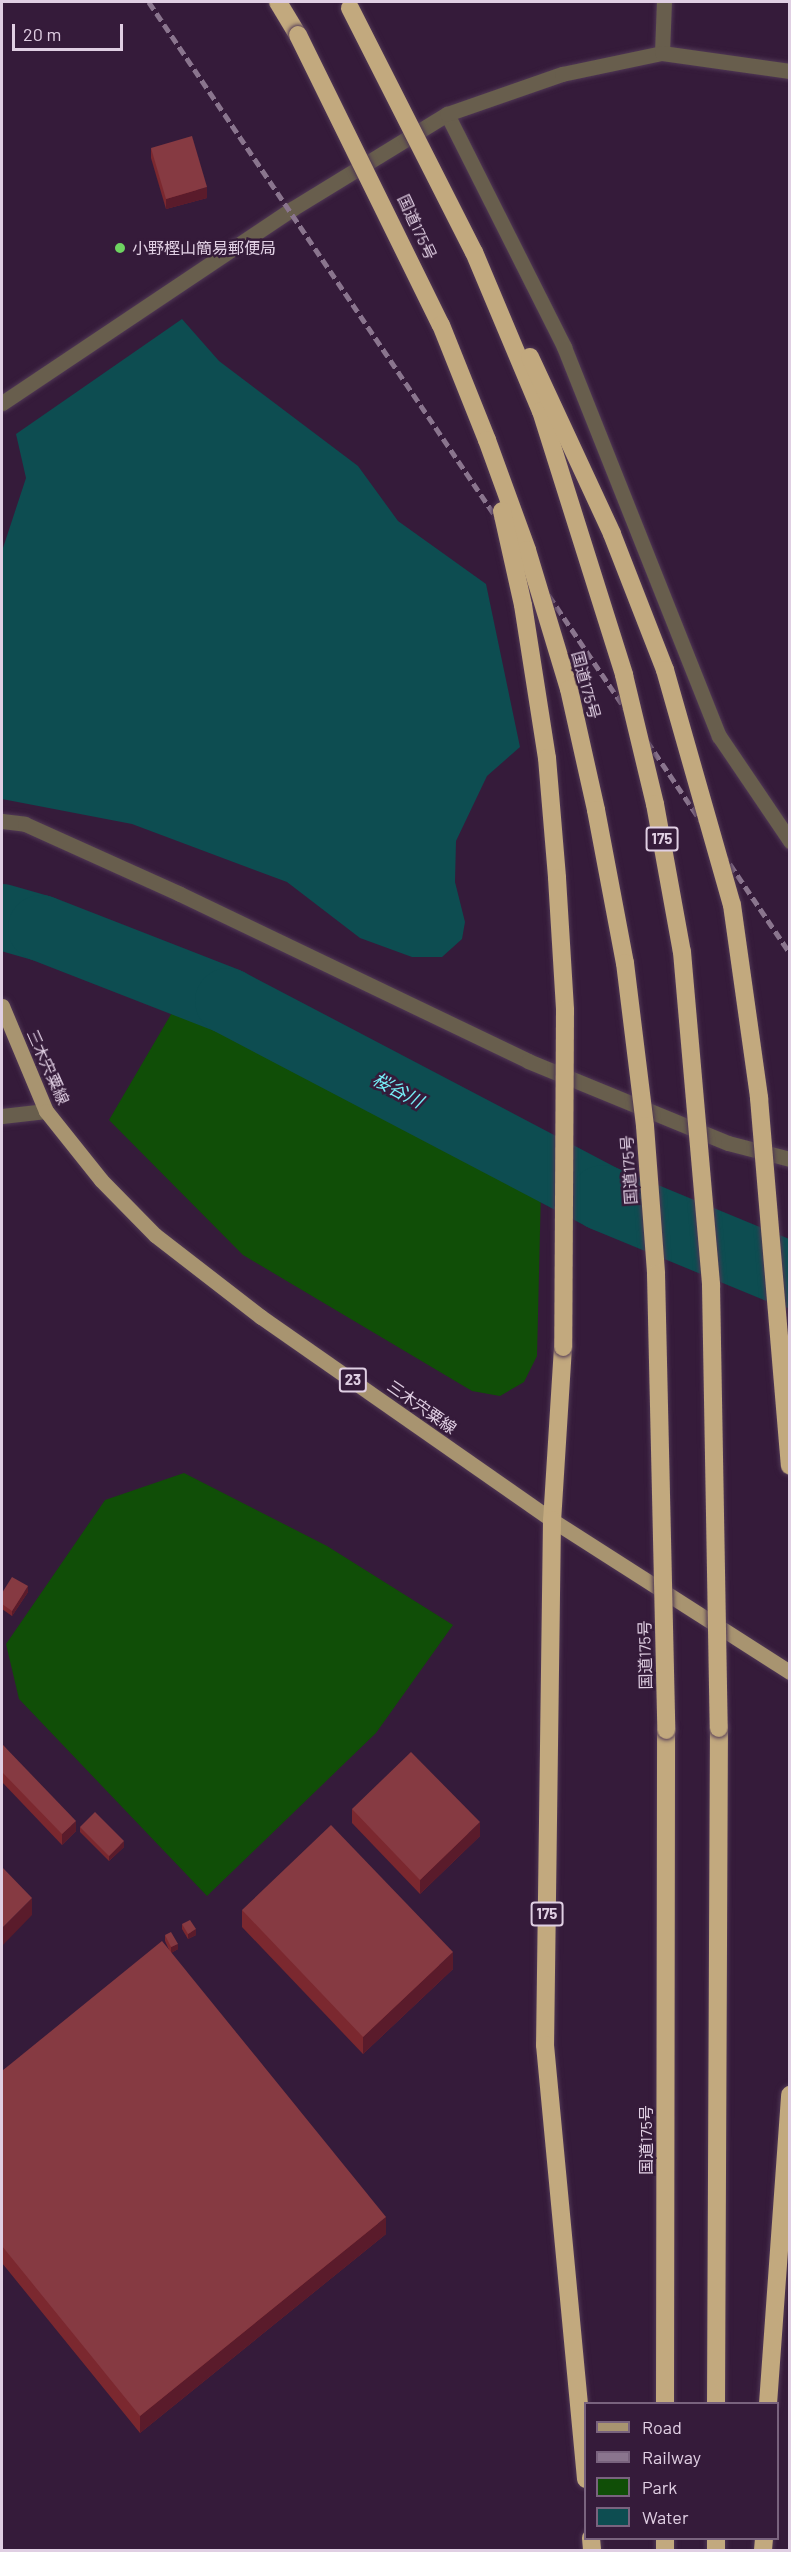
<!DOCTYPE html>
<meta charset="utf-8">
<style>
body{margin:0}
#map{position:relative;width:791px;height:2552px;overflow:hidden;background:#351b3a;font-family:Barlow,"Noto Sans JP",sans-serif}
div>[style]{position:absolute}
.green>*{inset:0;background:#104e07}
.water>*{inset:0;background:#0d4d51}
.river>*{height:66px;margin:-33px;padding:0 33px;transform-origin:33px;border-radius:33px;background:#0d4d51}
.roads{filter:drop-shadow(0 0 2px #503855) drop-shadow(0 0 2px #503855)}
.minor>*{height:15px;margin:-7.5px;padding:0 7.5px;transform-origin:7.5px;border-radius:7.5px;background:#685e4d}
.major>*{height:15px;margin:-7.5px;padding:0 7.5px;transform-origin:7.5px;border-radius:7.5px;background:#a89470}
.highway>*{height:18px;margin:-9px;padding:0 9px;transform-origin:9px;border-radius:9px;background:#c2a97e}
.rail>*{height:4.5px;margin-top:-2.25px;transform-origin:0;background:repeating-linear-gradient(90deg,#8a758e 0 9px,transparent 0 13.5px)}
.bridges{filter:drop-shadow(0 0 2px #503855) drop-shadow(0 0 2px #503855)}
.highway-bridge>*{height:18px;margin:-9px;padding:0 9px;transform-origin:9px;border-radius:9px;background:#c2a97e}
.wall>*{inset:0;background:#7b282f}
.shaded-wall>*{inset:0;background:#5a1b2b}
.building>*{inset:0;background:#863a42}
.dots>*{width:16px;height:16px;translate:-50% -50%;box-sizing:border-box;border:3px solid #351b3a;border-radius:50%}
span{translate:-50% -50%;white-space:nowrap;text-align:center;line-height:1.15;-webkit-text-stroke:5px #351b3a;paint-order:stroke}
.shield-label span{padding:2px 4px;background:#351b3a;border:2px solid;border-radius:4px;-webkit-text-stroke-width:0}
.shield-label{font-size:15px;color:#e0cfe3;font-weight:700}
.street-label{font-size:16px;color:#e0cfe3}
.poi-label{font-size:16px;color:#e0cfe3}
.left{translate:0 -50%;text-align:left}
.water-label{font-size:18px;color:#76eff7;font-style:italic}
.frame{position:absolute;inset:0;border:3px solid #e0cfe3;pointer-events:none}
.legend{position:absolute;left:584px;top:2402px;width:195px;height:138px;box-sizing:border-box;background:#351b3a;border:2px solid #79637e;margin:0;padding:8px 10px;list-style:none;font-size:18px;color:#e0cfe3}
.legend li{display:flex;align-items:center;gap:12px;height:30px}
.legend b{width:30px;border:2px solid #79637e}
.scale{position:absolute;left:12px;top:24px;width:111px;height:27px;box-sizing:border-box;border:3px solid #e0cfe3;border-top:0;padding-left:8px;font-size:18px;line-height:21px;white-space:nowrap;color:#e0cfe3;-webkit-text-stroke:4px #351b3a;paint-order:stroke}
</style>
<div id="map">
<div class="green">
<i style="clip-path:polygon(177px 1004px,332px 1072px,541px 1189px,537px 1356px,524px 1382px,500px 1396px,472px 1391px,243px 1255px,109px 1120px)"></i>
<i style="clip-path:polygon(184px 1473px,327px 1546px,453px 1625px,376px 1733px,207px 1896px,19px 1699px,6px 1644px,105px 1500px)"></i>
</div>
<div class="water">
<i style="clip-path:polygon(182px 319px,219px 361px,358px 466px,398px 521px,486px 584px,520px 747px,487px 776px,456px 841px,455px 882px,465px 922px,462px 939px,442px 957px,412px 957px,360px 938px,287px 882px,132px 824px,2px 799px,2px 551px,26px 478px,16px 434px)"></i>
</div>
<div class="river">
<i style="left:2px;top:917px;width:41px;rotate:15.8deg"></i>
<i style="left:41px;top:928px;width:201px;rotate:21.3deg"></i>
<i style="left:228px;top:1001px;width:424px;rotate:27.7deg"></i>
<i style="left:603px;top:1198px;width:202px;rotate:22.4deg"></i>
</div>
<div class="roads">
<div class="minor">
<i style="left:662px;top:53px;width:51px;rotate:-87.8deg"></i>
<i style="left:447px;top:114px;width:261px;rotate:63.3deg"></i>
<i style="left:564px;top:347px;width:419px;rotate:68.3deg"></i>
<i style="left:719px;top:736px;width:127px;rotate:55.9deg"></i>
<i style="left:2px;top:403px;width:349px;rotate:-33.8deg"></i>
<i style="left:292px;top:209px;width:182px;rotate:-31.5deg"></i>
<i style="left:447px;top:114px;width:122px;rotate:-19.2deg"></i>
<i style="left:562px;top:74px;width:102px;rotate:-11.9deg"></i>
<i style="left:662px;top:53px;width:129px;rotate:8deg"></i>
<i style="left:2px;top:821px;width:23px;rotate:7deg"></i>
<i style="left:25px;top:824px;width:170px;rotate:24.3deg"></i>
<i style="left:180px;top:894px;width:386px;rotate:25.6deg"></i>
<i style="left:528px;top:1061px;width:216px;rotate:22.3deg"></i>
<i style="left:728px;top:1143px;width:64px;rotate:14.5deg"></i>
<i style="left:2px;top:1116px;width:44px;rotate:-6.5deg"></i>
</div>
<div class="major">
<i style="left:2px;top:1006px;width:114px;rotate:67.3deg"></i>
<i style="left:46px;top:1111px;width:88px;rotate:51.4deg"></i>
<i style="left:101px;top:1180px;width:77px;rotate:45.5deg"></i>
<i style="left:155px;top:1235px;width:134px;rotate:37.7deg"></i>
<i style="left:261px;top:1317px;width:355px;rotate:34.9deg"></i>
<i style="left:552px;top:1520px;width:282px;rotate:32.6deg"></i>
</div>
<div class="highway">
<i style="left:278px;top:2px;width:39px;rotate:59deg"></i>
<i style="left:563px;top:1347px;width:173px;rotate:93.6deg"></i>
<i style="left:552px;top:1520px;width:525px;rotate:90.76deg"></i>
<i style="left:545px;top:2045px;width:436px;rotate:84.6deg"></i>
<i style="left:665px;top:2404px;width:674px;rotate:-89.91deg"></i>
<i style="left:716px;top:2404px;width:676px;rotate:-89.75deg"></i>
<i style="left:768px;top:2404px;width:310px;rotate:-85.9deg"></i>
<i style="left:591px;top:2538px;width:12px;rotate:85deg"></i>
<i style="left:665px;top:2550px;width:12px;rotate:-90deg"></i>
<i style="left:716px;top:2550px;width:12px;rotate:-90deg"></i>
<i style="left:763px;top:2550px;width:12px;rotate:-85deg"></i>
</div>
</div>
<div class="rail">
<i style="left:149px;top:2px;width:1147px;rotate:56.02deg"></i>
</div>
<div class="bridges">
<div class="highway-bridge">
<i style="left:350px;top:8px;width:274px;rotate:63.1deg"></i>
<i style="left:474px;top:252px;width:173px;rotate:67.2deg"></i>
<i style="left:541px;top:411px;width:277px;rotate:72.5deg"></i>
<i style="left:624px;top:675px;width:133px;rotate:76.5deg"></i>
<i style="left:655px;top:804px;width:150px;rotate:79.7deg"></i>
<i style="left:682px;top:952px;width:334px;rotate:85deg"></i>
<i style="left:711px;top:1285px;width:443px;rotate:89deg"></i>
<i style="left:298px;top:35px;width:323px;rotate:63.8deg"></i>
<i style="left:441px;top:325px;width:124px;rotate:68.2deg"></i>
<i style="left:487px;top:440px;width:117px;rotate:70deg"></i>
<i style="left:527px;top:550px;width:145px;rotate:73.2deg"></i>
<i style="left:569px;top:689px;width:124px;rotate:77.4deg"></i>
<i style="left:596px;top:810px;width:156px;rotate:79.3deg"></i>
<i style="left:625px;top:963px;width:164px;rotate:83deg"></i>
<i style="left:645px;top:1126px;width:148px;rotate:85.7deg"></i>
<i style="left:656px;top:1274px;width:456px;rotate:88.7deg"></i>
<i style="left:530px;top:357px;width:195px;rotate:65.1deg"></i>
<i style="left:612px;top:534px;width:146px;rotate:68.7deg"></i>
<i style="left:665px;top:670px;width:244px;rotate:74.1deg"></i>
<i style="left:732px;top:905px;width:195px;rotate:82deg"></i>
<i style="left:759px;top:1098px;width:369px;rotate:85.2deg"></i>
<i style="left:502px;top:511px;width:96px;rotate:77.4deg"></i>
<i style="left:523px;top:605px;width:155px;rotate:81.1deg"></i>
<i style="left:547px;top:758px;width:120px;rotate:85.2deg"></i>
<i style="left:557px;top:878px;width:132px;rotate:86.5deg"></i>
<i style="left:565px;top:1010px;width:337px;rotate:90.3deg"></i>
</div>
</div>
<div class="wall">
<i style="clip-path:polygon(151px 148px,207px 198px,166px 209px,151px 158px)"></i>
<i style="clip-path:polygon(28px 1592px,12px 1616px,2px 1609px,2px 1593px)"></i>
<i style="clip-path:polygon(2px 1744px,76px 1831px,62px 1845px,2px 1782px)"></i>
<i style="clip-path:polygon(352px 1809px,480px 1836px,420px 1894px,352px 1823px)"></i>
<i style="clip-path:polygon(80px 1827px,124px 1847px,109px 1861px,80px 1832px)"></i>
<i style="clip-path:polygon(242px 1910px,453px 1969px,363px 2054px,242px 1927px)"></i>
<i style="clip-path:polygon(182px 1924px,196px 1935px,188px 1939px,182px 1929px)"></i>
<i style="clip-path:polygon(165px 1935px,178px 1949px,171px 1953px,386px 2234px,140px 2433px,2px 2263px,2px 2071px,170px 1952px,165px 1941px)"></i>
</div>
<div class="shaded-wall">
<i style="clip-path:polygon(207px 187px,207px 198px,166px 209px,166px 199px)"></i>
<i style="clip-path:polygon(28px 1586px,28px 1592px,12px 1616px,12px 1611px)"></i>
<i style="clip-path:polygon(76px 1821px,76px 1831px,62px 1845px,62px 1834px)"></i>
<i style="clip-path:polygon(480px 1822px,480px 1836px,420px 1894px,420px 1880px)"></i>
<i style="clip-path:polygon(124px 1841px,124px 1847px,109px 1861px,109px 1856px)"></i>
<i style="clip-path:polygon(32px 1898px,32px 1915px,2px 1946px,2px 1928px)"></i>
<i style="clip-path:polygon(196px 1929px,196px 1935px,188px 1939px,188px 1934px)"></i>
<i style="clip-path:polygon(178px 1944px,178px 1949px,171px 1953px,171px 1947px)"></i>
<i style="clip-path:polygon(453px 1952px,453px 1969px,363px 2054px,363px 2037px)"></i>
<i style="clip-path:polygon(386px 2217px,386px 2234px,140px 2433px,140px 2416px)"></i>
</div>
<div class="building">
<i style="clip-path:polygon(192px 136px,207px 187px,166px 199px,151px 148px)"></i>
<i style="clip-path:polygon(12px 1577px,28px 1586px,12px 1611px,2px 1604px,2px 1593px)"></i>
<i style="clip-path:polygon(2px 1744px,76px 1821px,62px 1834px,2px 1772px)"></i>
<i style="clip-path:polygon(411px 1752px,480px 1822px,420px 1880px,352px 1809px)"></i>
<i style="clip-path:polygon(95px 1812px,124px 1841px,109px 1856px,80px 1827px)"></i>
<i style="clip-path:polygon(331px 1825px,453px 1952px,363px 2037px,242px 1910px)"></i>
<i style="clip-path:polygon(2px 1867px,32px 1898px,2px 1928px)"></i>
<i style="clip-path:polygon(190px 1920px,196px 1929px,188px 1934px,182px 1924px)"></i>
<i style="clip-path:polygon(171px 1932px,178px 1944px,171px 1947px,165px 1935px)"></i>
<i style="clip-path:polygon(162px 1941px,386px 2217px,140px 2416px,2px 2246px,2px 2071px)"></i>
</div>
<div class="dots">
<i style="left:120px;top:248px;background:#6ed361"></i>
</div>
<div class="shield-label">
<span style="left:662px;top:839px">175</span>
<span style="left:353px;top:1380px">23</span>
<span style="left:547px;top:1914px">175</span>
</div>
<div class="street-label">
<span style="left:417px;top:227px;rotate:65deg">国道175号</span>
<span style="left:586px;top:685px;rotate:75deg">国道175号</span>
<span style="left:48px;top:1067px;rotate:66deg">三木宍粟線</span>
<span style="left:629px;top:1170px;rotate:-94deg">国道175号</span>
<span style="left:422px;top:1407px;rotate:35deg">三木宍粟線</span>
<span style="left:645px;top:1655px;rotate:-91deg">国道175号</span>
<span style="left:646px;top:2140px;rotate:-90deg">国道175号</span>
</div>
<div class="poi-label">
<span class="left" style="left:132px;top:248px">小野樫山簡易郵便局</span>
</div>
<div class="water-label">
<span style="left:398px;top:1090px;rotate:28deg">桜谷川</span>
</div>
<div class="frame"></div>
<ul class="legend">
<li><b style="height:8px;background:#a89470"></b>Road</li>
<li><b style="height:8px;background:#8a758e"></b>Railway</li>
<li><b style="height:16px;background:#104e07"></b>Park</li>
<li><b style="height:16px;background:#0d4d51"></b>Water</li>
</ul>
<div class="scale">20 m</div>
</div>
